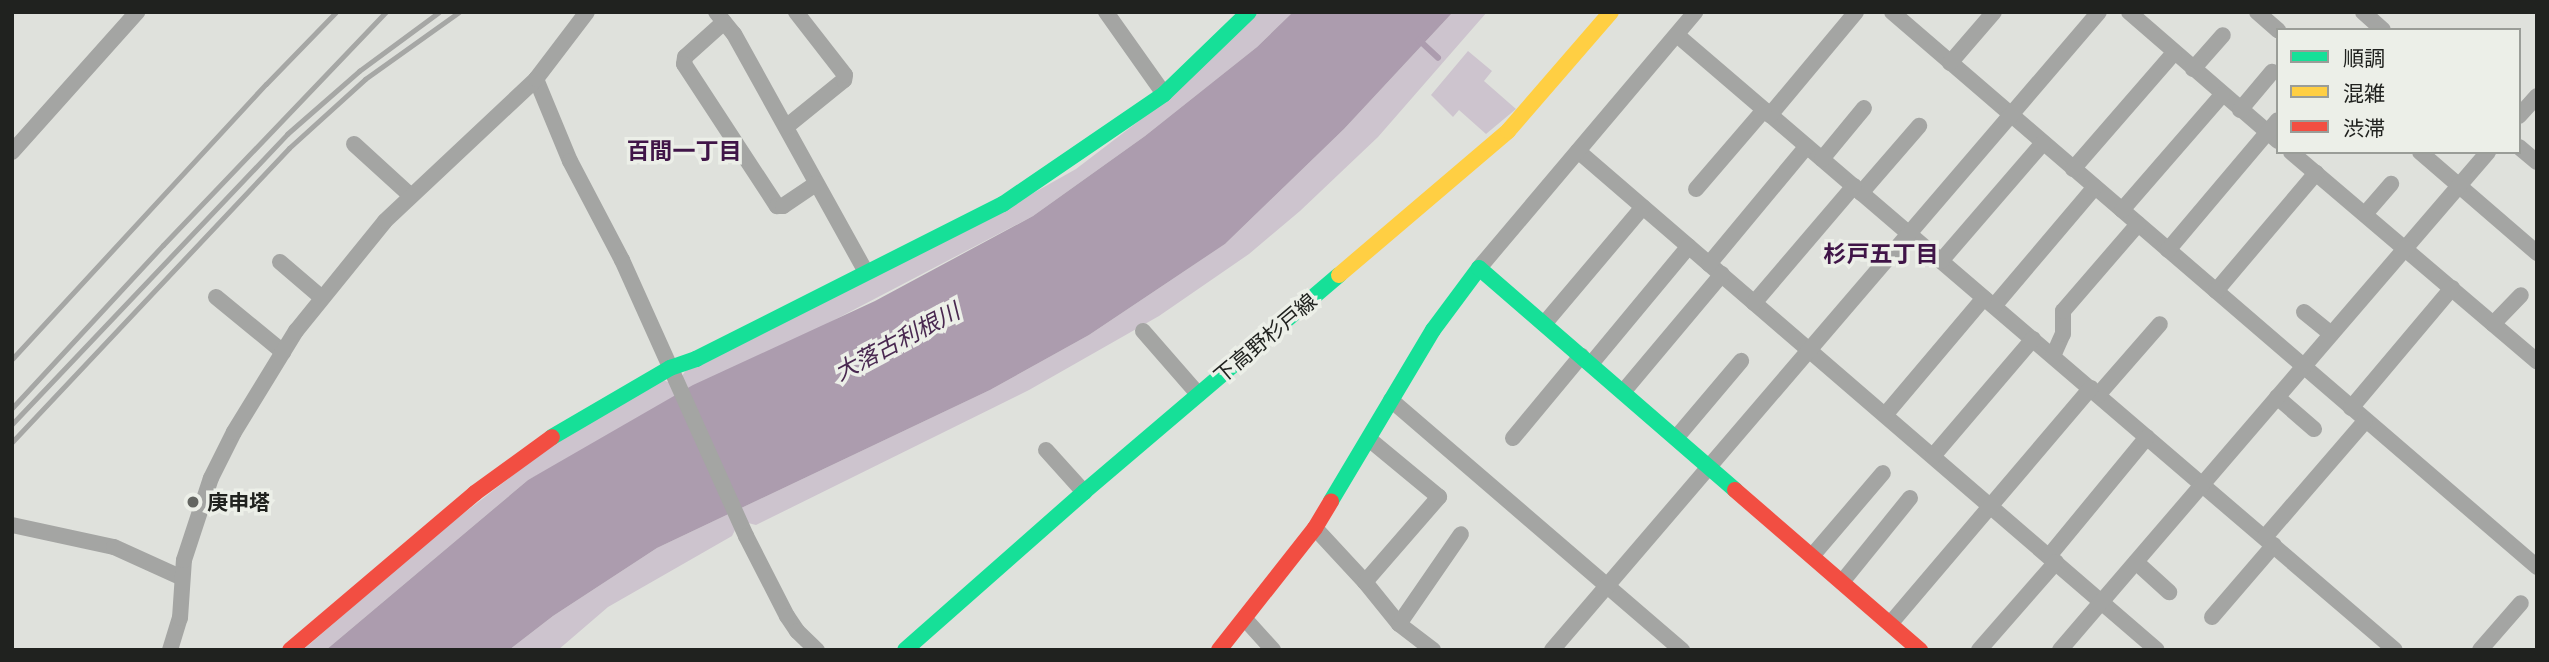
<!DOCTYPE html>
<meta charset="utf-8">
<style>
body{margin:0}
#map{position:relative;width:2549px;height:662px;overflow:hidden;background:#dfe1dc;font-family:Mulish,"Noto Sans JP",sans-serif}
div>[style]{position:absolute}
.green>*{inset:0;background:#cdc4ce}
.water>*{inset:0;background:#ac9cae}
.stream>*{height:6px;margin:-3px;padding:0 3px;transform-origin:3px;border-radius:3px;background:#ac9cae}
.street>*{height:16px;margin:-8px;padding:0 8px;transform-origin:8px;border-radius:8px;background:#a4a5a3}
.fast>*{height:16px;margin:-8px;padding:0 8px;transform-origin:8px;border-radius:8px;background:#16e098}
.slow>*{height:16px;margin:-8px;padding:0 8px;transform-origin:8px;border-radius:8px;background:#ffcf43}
.jam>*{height:16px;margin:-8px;padding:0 8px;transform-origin:8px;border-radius:8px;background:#f24e42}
.rail>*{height:5px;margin:-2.5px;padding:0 2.5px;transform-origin:2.5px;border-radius:2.5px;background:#a6a7a5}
.dots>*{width:19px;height:19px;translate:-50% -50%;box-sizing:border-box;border:4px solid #ecefe8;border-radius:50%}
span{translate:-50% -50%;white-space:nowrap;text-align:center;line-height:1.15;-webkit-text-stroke:7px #ecefe8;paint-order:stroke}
.street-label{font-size:21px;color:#20221f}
.poi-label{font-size:21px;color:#20221f;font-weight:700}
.left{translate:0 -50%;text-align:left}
.neighbourhood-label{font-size:23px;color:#401548;font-weight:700}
.water-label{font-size:23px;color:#492850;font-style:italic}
.frame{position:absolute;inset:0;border:14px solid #20221f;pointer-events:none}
.legend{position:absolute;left:2276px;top:28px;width:245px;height:126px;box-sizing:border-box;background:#ecefe8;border:2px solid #9a9d98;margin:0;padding:9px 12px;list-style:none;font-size:21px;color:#20221f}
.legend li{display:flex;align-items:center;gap:14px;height:35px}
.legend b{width:35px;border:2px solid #9a9d98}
</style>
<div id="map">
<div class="green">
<i style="clip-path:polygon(1259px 12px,1293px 12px,1257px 47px,1145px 136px,1033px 216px,528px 480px,326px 650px,303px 650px,433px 537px,582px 422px,663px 380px,668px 382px,682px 376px,686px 370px,1005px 209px,1076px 169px,1165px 101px)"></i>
<i style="clip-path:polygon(1453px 12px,1487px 12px,1378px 137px,1300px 211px,1249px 254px,1159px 316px,1029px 390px,756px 525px,748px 523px,735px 530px,732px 536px,608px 607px,558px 650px,509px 650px,553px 616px,657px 548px,990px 390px,1089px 335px,1225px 244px,1344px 129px)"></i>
<i style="clip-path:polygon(1468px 51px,1492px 71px,1484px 81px,1516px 109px,1486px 134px,1459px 110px,1453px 117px,1431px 95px)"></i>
</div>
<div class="water">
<i style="clip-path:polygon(1293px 12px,1453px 12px,1344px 129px,1225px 244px,1089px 335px,990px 390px,657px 548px,553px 616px,509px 650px,326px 650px,528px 480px,693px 385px,875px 301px,1033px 216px,1145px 136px,1257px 47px)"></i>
</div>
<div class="stream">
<i style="left:1419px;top:40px;width:26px;rotate:43deg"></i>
</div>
<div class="street">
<i style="left:716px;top:12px;width:28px;rotate:51deg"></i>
<i style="left:734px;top:34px;width:272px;rotate:61deg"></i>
<i style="left:1106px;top:12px;width:100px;rotate:54.7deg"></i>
<i style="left:1892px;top:12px;width:851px;rotate:40.71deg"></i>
<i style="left:2129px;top:12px;width:197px;rotate:40.9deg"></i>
<i style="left:2257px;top:12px;width:28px;rotate:41deg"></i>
<i style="left:2363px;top:12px;width:27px;rotate:42deg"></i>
<i style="left:724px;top:22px;width:52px;rotate:138.1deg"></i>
<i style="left:685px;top:57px;width:7px;rotate:98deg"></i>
<i style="left:684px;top:64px;width:170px;rotate:56.8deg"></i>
<i style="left:777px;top:206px;width:6px"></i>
<i style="left:783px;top:206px;width:40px;rotate:-34deg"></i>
<i style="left:1677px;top:35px;width:945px;rotate:40.58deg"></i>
<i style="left:1950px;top:63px;width:67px;rotate:-49.2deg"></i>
<i style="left:2193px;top:69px;width:45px;rotate:-48.6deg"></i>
<i style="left:536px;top:79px;width:89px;rotate:67.5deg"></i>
<i style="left:570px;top:161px;width:112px;rotate:62.3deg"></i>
<i style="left:622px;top:260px;width:303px;rotate:65.8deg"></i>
<i style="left:746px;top:536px;width:90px;rotate:62.9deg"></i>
<i style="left:787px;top:616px;width:18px;rotate:56deg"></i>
<i style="left:797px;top:631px;width:28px;rotate:44deg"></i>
<i style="left:2240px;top:110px;width:50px;rotate:-49.9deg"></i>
<i style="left:1770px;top:115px;width:134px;rotate:-50.1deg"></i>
<i style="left:2519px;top:116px;width:27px;rotate:-48deg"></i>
<i style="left:786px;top:127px;width:75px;rotate:-39deg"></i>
<i style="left:844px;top:80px;width:5px;rotate:-79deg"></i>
<i style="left:845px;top:75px;width:80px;rotate:-127.9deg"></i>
<i style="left:354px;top:144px;width:77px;rotate:42.4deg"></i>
<i style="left:2519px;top:147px;width:23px;rotate:40deg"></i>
<i style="left:1578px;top:151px;width:764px;rotate:40.76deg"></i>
<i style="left:12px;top:152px;width:188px;rotate:-48.2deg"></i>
<i style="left:2291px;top:152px;width:323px;rotate:40.4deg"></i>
<i style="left:2420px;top:152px;width:155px;rotate:40.8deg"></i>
<i style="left:1822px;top:159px;width:66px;rotate:-50.5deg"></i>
<i style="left:2073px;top:169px;width:154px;rotate:-49deg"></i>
<i style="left:1696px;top:189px;width:104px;rotate:-49.3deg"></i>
<i style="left:1861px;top:193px;width:89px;rotate:-49.1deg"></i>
<i style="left:2122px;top:210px;width:152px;rotate:-49deg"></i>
<i style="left:2365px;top:214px;width:40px;rotate:-49deg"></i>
<i style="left:2168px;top:250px;width:170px;rotate:-49.8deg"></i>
<i style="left:1941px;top:261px;width:156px;rotate:-49.2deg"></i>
<i style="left:280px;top:262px;width:55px;rotate:40.6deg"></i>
<i style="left:1709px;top:264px;width:153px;rotate:-50.3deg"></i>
<i style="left:1479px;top:268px;width:335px;rotate:-49.8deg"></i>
<i style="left:2216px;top:291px;width:155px;rotate:-49.7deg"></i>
<i style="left:216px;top:297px;width:87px;rotate:39.4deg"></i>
<i style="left:1754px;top:303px;width:154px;rotate:-49.5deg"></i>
<i style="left:1994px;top:306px;width:156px;rotate:-49.7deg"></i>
<i style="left:2304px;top:312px;width:35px;rotate:39deg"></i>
<i style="left:1544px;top:324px;width:153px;rotate:-49.8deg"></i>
<i style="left:2493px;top:324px;width:40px;rotate:-46deg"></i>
<i style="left:1143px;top:331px;width:84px;rotate:48.9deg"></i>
<i style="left:2053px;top:356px;width:24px;rotate:-66deg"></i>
<i style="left:2063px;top:334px;width:23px;rotate:-90deg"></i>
<i style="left:2063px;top:311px;width:115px;rotate:-49.2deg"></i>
<i style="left:1591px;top:364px;width:153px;rotate:-50.3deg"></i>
<i style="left:1623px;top:392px;width:154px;rotate:-50deg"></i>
<i style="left:2098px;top:395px;width:94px;rotate:-48.9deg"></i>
<i style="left:2277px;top:397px;width:49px;rotate:40.9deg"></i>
<i style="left:1391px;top:400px;width:384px;rotate:40.7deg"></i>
<i style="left:2351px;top:408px;width:157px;rotate:-49.9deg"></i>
<i style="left:1885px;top:415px;width:153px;rotate:-49.8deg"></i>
<i style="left:1513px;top:438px;width:107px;rotate:-50.3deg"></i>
<i style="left:1676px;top:438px;width:101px;rotate:-49.8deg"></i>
<i style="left:1046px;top:450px;width:57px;rotate:47.9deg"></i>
<i style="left:1933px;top:456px;width:154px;rotate:-49.5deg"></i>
<i style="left:12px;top:525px;width:104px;rotate:12.2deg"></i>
<i style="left:114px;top:547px;width:72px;rotate:24.4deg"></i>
<i style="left:1315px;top:528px;width:74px;rotate:47.2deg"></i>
<i style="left:1365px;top:582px;width:54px;rotate:51deg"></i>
<i style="left:1399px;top:624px;width:43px;rotate:37.4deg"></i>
<i style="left:2265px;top:537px;width:153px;rotate:-49.2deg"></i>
<i style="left:1812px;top:556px;width:109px;rotate:-49.5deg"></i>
<i style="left:2049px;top:556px;width:154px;rotate:-50.5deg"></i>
<i style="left:2136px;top:562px;width:45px;rotate:42.3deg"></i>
<i style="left:1365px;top:582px;width:113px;rotate:-49deg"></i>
<i style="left:1439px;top:497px;width:91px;rotate:-140.4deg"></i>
<i style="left:1842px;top:582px;width:108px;rotate:-51deg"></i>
<i style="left:2212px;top:617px;width:95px;rotate:-49.3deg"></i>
<i style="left:1245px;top:619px;width:42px;rotate:47.9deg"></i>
<i style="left:1399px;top:624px;width:109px;rotate:-55.4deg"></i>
<i style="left:1890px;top:624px;width:310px;rotate:-49.6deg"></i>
<i style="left:170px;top:650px;width:34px;rotate:-73deg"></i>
<i style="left:180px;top:618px;width:58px;rotate:-86.1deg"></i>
<i style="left:184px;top:560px;width:86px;rotate:-71.8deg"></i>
<i style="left:211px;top:478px;width:51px;rotate:-63.4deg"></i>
<i style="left:234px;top:432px;width:119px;rotate:-58.5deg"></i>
<i style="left:296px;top:331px;width:141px;rotate:-51deg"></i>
<i style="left:385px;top:221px;width:207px;rotate:-43.2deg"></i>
<i style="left:536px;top:79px;width:84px;rotate:-52.7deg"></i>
<i style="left:1552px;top:650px;width:840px;rotate:-49.39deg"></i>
<i style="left:1979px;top:650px;width:117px;rotate:-48.8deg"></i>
<i style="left:2060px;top:650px;width:657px;rotate:-49.32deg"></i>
<i style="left:2480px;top:650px;width:62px;rotate:-48.9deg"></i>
</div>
<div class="fast">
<i style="left:552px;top:437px;width:137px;rotate:-30.3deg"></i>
<i style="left:670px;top:368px;width:28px;rotate:-19deg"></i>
<i style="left:696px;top:359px;width:344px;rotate:-26.8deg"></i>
<i style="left:1003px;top:204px;width:195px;rotate:-34.3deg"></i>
<i style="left:1164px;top:94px;width:118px;rotate:-44deg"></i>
<i style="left:1331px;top:501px;width:199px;rotate:-59.2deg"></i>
<i style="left:1433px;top:330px;width:77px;rotate:-53.4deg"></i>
<i style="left:1479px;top:268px;width:339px;rotate:40.9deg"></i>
<i style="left:905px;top:650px;width:239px;rotate:-41.4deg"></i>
<i style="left:1084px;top:492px;width:335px;rotate:-40.4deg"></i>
</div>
<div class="slow">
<i style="left:1339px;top:275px;width:222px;rotate:-40.4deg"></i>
<i style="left:1508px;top:131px;width:157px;rotate:-49.1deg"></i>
</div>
<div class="jam">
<i style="left:1735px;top:490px;width:245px;rotate:40.9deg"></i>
<i style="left:290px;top:650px;width:243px;rotate:-40.3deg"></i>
<i style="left:475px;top:493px;width:95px;rotate:-36deg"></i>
<i style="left:1219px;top:650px;width:155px;rotate:-51.8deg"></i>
<i style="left:1315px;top:528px;width:31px;rotate:-59deg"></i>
</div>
<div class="rail">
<i style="left:12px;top:359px;width:374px;rotate:-47.3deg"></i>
<i style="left:266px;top:84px;width:100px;rotate:-45.8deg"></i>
<i style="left:12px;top:408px;width:222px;rotate:-47.2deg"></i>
<i style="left:163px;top:245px;width:323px;rotate:-46.3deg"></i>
<i style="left:12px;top:424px;width:400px;rotate:-46.5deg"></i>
<i style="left:287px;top:134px;width:96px;rotate:-41.2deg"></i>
<i style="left:359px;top:71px;width:99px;rotate:-36.4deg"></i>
<i style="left:12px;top:442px;width:404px;rotate:-46.7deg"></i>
<i style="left:289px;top:148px;width:103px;rotate:-42.2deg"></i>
<i style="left:365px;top:79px;width:115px;rotate:-35.5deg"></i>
</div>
<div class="dots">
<i style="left:193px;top:502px;background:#636561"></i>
</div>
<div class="street-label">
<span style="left:1265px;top:338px;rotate:-40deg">下高野杉戸線</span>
</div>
<div class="poi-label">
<span class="left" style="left:207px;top:502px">庚申塔</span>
</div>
<div class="neighbourhood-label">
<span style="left:684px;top:151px">百間一丁目</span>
<span style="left:1881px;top:254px">杉戸五丁目</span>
</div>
<div class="water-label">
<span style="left:897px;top:342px;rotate:-28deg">大落古利根川</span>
</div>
<div class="frame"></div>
<ul class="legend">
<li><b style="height:9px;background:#16e098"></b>順調</li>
<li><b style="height:9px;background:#ffcf43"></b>混雑</li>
<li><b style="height:9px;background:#f24e42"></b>渋滞</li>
</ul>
</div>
